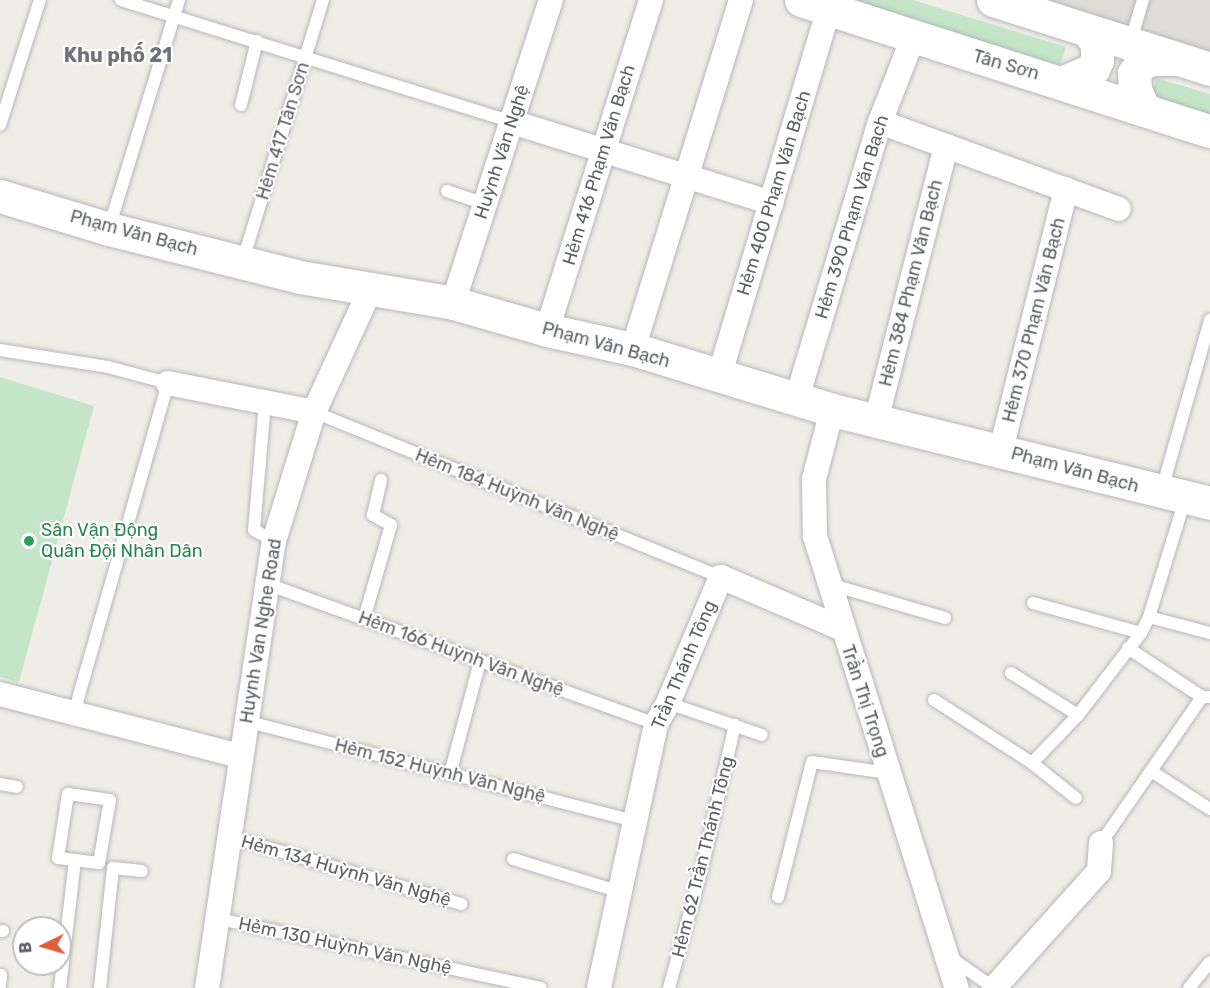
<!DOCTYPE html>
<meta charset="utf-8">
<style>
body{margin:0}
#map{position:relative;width:1210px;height:988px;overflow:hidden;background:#efeee6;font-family:Rubik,sans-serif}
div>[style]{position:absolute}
.industrial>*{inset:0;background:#deddd8}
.green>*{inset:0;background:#c4e5c8}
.roads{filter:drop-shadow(0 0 2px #b6b7bc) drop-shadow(0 0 2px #b6b7bc)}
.lane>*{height:12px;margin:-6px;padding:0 6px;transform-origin:6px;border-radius:6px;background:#fff}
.street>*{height:24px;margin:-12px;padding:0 12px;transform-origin:12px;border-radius:12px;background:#fff}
.secondary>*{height:33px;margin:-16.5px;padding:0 16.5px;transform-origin:16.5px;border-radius:16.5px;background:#fff}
.dots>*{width:16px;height:16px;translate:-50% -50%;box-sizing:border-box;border:3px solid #fff;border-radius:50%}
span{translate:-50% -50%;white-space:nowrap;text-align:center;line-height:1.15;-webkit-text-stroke:4.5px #fff;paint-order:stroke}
.street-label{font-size:18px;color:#5d6065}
.leisure-label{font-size:18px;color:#27864d}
.left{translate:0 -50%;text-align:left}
.neighbourhood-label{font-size:20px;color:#6f7277;font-weight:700}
.north{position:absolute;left:12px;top:916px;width:60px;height:60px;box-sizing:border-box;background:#fff;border:2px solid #bebfc1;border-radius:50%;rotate:265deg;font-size:16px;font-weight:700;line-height:24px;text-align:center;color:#5d6065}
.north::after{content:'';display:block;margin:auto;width:21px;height:27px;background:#e05e3b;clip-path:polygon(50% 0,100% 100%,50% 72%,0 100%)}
</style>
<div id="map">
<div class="industrial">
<i style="clip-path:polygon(1040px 0,1210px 0,1210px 53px)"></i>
</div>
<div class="green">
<i style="clip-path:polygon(800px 0,913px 0,1066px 47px,1055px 80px)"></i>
<i style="clip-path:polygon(1156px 78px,1210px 94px,1210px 131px,1149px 113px)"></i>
<i style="clip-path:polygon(0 377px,94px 406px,19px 682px,0 677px)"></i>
</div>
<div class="roads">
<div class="lane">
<i style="left:121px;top:0;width:410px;rotate:17.3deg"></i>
<i style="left:1130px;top:43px;width:45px;rotate:-73.2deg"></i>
<i style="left:241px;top:105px;width:66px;rotate:-76deg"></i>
<i style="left:0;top:125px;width:131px;rotate:-72.3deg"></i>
<i style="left:447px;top:191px;width:40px;rotate:18.9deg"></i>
<i style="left:109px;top:228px;width:239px;rotate:-72.9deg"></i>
<i style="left:243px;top:260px;width:272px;rotate:-72.9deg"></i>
<i style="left:0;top:350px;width:109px;rotate:8.9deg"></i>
<i style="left:108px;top:367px;width:62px;rotate:14.9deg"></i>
<i style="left:168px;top:383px;width:343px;rotate:105.9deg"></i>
<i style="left:265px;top:402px;width:128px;rotate:94.9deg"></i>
<i style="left:254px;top:530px;width:23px;rotate:29deg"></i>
<i style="left:314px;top:412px;width:439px;rotate:22.1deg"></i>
<i style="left:1162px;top:489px;width:176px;rotate:-74.1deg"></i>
<i style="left:267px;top:584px;width:413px;rotate:19.8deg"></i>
<i style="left:829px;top:584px;width:121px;rotate:16.3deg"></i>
<i style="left:1033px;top:603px;width:112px;rotate:15.5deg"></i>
<i style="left:1149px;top:617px;width:63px;rotate:14.7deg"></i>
<i style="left:364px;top:619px;width:98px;rotate:-74deg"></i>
<i style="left:391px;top:525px;width:21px;rotate:-151deg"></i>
<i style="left:373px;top:515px;width:36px;rotate:-77deg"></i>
<i style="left:1128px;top:648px;width:89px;rotate:33.5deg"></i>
<i style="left:1011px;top:673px;width:79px;rotate:32.1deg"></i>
<i style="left:934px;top:700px;width:117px;rotate:32.7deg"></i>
<i style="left:1032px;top:763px;width:56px;rotate:38.5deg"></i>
<i style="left:668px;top:703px;width:99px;rotate:18.8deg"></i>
<i style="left:245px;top:721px;width:403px;rotate:14.4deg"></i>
<i style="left:1032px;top:763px;width:66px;rotate:-46.2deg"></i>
<i style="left:1078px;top:715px;width:103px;rotate:-52.5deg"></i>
<i style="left:1141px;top:633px;width:18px;rotate:-63deg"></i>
<i style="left:1149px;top:617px;width:123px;rotate:-73deg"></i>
<i style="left:1151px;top:771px;width:70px;rotate:32.8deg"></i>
<i style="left:450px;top:774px;width:117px;rotate:-75.1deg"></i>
<i style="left:0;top:784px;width:17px;rotate:10deg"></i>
<i style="left:68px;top:794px;width:42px;rotate:8.1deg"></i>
<i style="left:110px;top:800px;width:64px;rotate:99.9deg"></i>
<i style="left:99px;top:863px;width:41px;rotate:-173deg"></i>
<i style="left:58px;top:858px;width:65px;rotate:-81.1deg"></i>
<i style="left:231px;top:837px;width:240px;rotate:16.2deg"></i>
<i style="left:1101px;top:843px;width:178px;rotate:-55.3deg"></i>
<i style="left:1202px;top:697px;width:8px"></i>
<i style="left:513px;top:859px;width:112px;rotate:17.1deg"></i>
<i style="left:778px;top:897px;width:139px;rotate:-75.9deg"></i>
<i style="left:812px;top:762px;width:77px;rotate:8.2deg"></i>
<i style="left:219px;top:919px;width:329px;rotate:12.1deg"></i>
<i style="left:0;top:931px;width:3px"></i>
<i style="left:951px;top:958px;width:52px;rotate:34.9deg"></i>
<i style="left:0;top:985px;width:10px;rotate:-84deg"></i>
<i style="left:60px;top:988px;width:129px;rotate:-83.3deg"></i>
<i style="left:100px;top:988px;width:121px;rotate:-83.8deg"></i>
<i style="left:113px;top:868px;width:29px;rotate:6deg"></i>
<i style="left:669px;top:988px;width:120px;rotate:-74.6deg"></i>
<i style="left:701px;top:872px;width:151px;rotate:-77deg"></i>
<i style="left:1189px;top:988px;width:33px;rotate:-51deg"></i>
</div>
<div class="street">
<i style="left:512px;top:122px;width:272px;rotate:17.3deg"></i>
<i style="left:880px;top:122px;width:254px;rotate:20deg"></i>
<i style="left:453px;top:303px;width:318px;rotate:-72.1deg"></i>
<i style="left:547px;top:330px;width:346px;rotate:-72.5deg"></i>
<i style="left:633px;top:349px;width:365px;rotate:-72.8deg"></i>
<i style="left:719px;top:377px;width:384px;rotate:-73.4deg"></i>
<i style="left:168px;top:383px;width:149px;rotate:11.2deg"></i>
<i style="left:797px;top:398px;width:288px;rotate:-73.3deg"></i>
<i style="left:880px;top:122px;width:90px;rotate:-68.6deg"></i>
<i style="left:832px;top:410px;width:71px;rotate:104.6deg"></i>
<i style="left:814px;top:479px;width:57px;rotate:89deg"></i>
<i style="left:815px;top:536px;width:474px;rotate:72.6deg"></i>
<i style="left:876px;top:421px;width:284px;rotate:-75.7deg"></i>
<i style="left:1001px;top:450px;width:269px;rotate:-76deg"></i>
<i style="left:0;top:694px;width:248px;rotate:14.5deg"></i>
<i style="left:207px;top:988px;width:452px;rotate:-81.5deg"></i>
<i style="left:274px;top:541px;width:135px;rotate:-72.8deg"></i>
<i style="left:314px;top:412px;width:134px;rotate:-65.3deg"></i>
<i style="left:599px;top:988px;width:270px;rotate:-77.8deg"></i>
<i style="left:656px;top:724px;width:24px;rotate:-60deg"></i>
<i style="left:668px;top:703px;width:137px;rotate:-67.2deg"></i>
<i style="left:721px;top:577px;width:133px;rotate:23.1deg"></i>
<i style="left:994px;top:988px;width:157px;rotate:-48.1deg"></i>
<i style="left:1099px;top:871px;width:28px;rotate:-86deg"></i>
</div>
<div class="secondary">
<i style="left:801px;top:0;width:429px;rotate:17.8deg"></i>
<i style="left:993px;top:0;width:228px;rotate:17.6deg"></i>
<i style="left:1064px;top:82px;width:32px;rotate:-24deg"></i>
<i style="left:1093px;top:69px;width:10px;rotate:-66deg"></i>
<i style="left:1097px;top:60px;width:17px;rotate:-90deg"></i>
<i style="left:1097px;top:43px;width:16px;rotate:-128deg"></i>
<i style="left:1144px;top:110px;width:22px;rotate:-114deg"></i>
<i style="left:1135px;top:90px;width:17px;rotate:-93deg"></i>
<i style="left:1134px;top:73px;width:14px;rotate:-51deg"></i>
<i style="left:1143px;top:62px;width:9px;rotate:-18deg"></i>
<i style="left:1152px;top:59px;width:23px"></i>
<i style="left:0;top:196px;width:114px;rotate:16.8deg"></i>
<i style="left:109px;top:229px;width:197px;rotate:14.1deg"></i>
<i style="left:300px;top:277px;width:155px;rotate:9.6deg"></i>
<i style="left:453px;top:303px;width:98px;rotate:16deg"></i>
<i style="left:547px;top:330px;width:88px;rotate:12.5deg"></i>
<i style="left:633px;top:349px;width:208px;rotate:17deg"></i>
<i style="left:832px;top:410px;width:389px;rotate:13.8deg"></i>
</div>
</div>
<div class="dots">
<i style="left:29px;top:541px;background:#2e9e5b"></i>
</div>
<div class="street-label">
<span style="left:1006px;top:65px;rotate:16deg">Tân Sơn</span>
<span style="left:283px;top:131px;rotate:-73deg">Hẻm 417 Tân Sơn</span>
<span style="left:502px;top:152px;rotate:-72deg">Huỳnh Văn Nghệ</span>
<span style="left:599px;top:165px;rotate:-73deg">Hẻm 416 Phạm Văn Bạch</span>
<span style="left:774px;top:193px;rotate:-73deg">Hẻm 400 Phạm Văn Bạch</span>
<span style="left:852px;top:217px;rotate:-73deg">Hẻm 390 Phạm Văn Bạch</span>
<span style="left:134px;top:233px;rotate:15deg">Phạm Văn Bạch</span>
<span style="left:911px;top:283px;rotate:-76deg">Hẻm 384 Phạm Văn Bạch</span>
<span style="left:1034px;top:320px;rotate:-76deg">Hẻm 370 Phạm Văn Bạch</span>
<span style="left:606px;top:345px;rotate:15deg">Phạm Văn Bạch</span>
<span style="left:1075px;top:470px;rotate:15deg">Phạm Văn Bạch</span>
<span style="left:517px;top:495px;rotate:22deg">Hẻm 184 Huỳnh Văn Nghệ</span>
<span style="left:261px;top:631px;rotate:-81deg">Huynh Van Nghe Road</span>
<span style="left:461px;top:654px;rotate:20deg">Hẻm 166 Huỳnh Văn Nghệ</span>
<span style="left:684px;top:665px;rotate:-67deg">Trần Thánh Tông</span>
<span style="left:865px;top:701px;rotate:72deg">Trần Thị Trọng</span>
<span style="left:440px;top:771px;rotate:14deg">Hẻm 152 Huỳnh Văn Nghệ</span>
<span style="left:703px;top:857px;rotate:-76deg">Hẻm 62 Trần Thánh Tông</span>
<span style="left:346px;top:871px;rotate:16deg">Hẻm 134 Huỳnh Văn Nghệ</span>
<span style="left:345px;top:946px;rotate:12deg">Hẻm 130 Huỳnh Văn Nghệ</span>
</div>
<div class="leisure-label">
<span class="left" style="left:41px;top:541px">Sân Vận Động<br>Quân Đội Nhân Dân</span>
</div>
<div class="neighbourhood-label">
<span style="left:118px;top:55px">Khu phố 21</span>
</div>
<div class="north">B</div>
</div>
